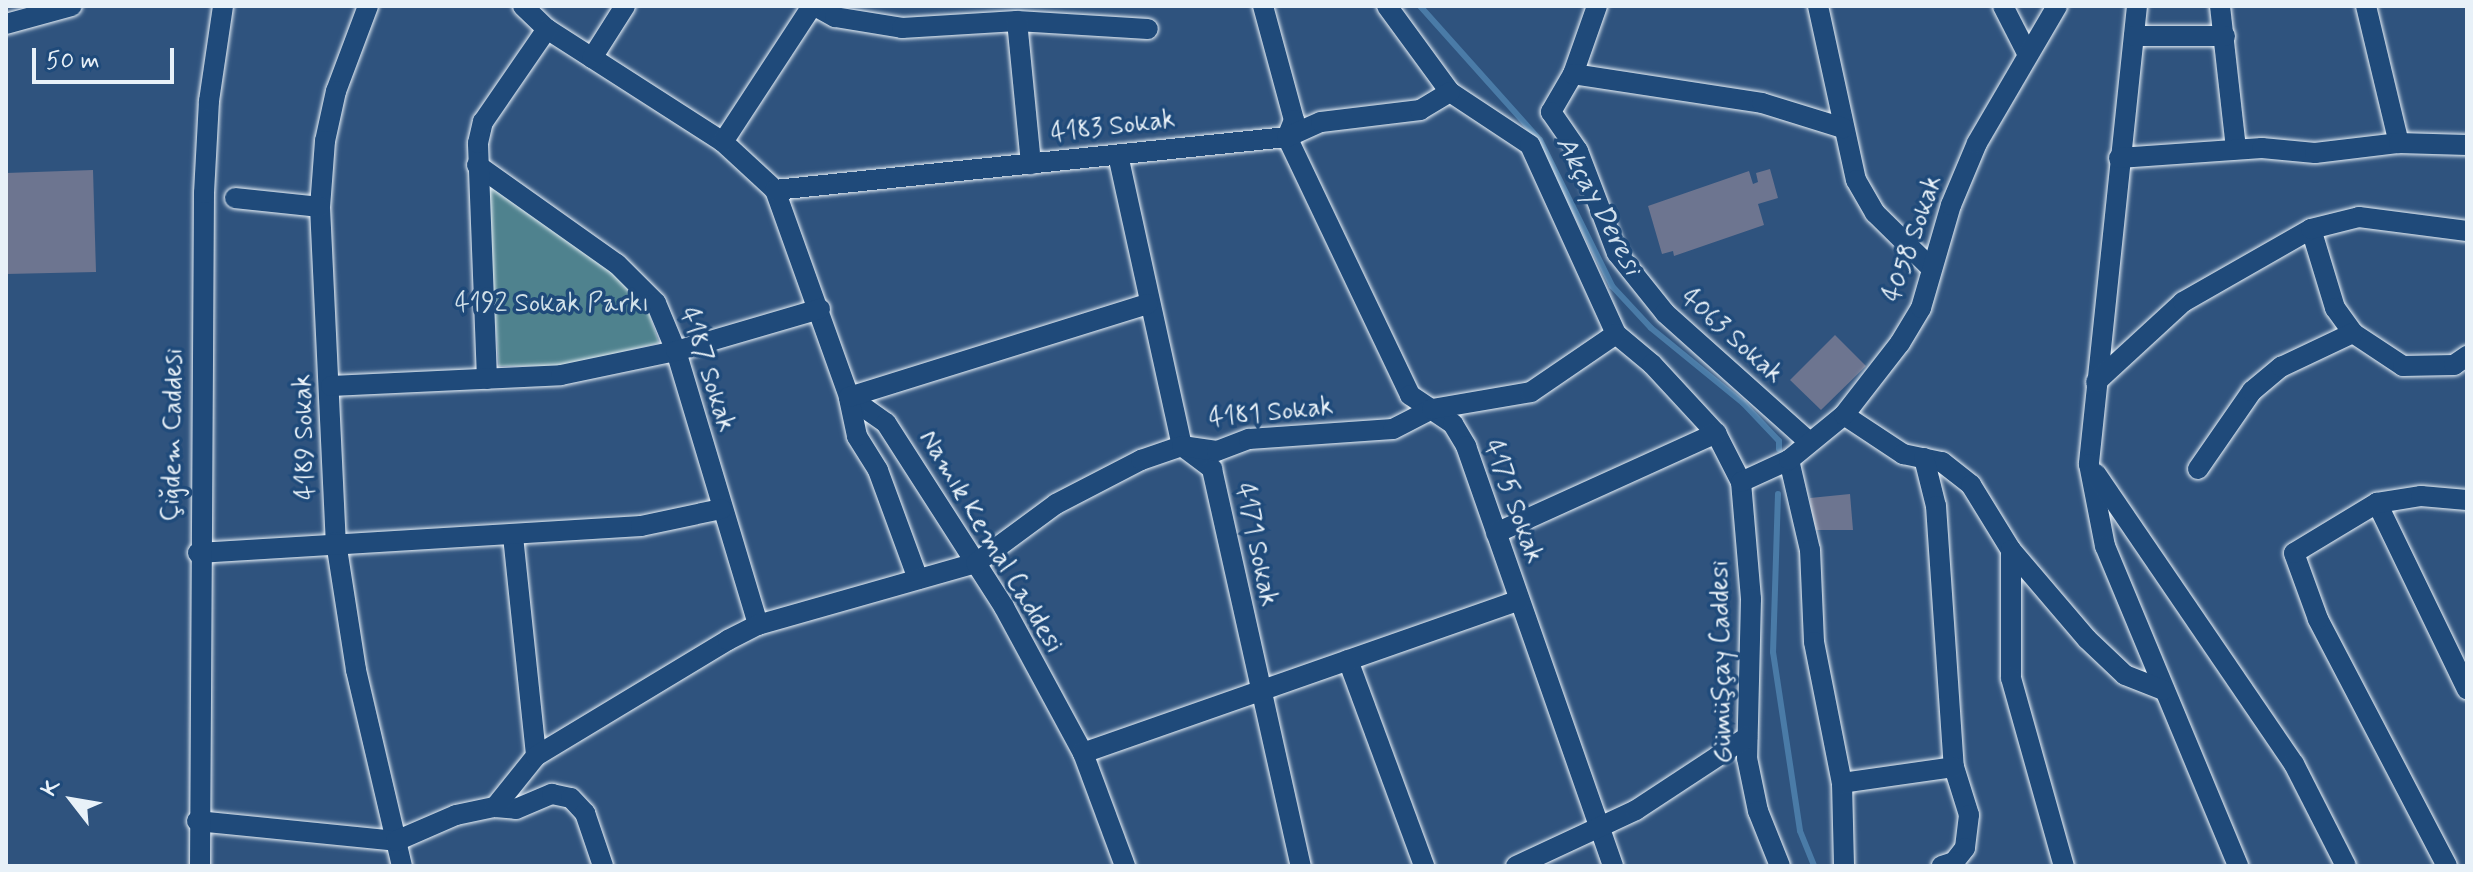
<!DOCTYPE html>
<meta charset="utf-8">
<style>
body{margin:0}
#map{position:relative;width:2473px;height:872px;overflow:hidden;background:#2f537e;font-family:Mynerve,sans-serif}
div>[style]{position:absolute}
.green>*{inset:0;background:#4f828e}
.stream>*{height:6px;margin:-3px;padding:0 3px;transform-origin:3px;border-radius:3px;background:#4a7ba7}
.building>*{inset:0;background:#6d7590}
.roads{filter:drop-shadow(0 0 2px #e8f1f8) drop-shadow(0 0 2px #e8f1f8)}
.minor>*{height:20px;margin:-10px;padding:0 10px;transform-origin:10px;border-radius:10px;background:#1f4a7a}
span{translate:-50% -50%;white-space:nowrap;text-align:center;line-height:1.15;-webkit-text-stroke:7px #1f4a7a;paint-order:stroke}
.street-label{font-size:26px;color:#e8f1f8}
.park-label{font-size:26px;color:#d1e0e8}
.water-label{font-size:28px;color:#d0dfec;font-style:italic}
.frame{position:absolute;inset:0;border:8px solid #e8f1f8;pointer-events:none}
.north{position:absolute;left:32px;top:760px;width:80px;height:80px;-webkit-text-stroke:6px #1f4a7a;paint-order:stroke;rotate:301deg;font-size:22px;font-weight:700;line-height:32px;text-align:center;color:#e8f1f8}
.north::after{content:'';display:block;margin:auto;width:28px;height:36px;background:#e8f1f8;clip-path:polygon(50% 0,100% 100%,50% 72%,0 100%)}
.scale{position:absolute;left:32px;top:48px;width:142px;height:36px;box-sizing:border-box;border:4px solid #e8f1f8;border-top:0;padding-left:10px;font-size:24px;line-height:28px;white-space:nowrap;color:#e8f1f8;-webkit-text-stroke:6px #1f4a7a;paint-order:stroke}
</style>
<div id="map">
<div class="green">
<i style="clip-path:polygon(491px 187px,618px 275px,645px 301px,659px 343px,564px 366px,499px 366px,485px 194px)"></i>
</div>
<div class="stream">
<i style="left:1420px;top:6px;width:180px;rotate:48.2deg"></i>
<i style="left:1540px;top:140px;width:163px;rotate:63.7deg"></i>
<i style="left:1612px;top:286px;width:57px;rotate:47.1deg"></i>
<i style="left:1651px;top:328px;width:119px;rotate:39.2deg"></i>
<i style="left:1743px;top:403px;width:52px;rotate:46.5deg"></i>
<i style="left:1779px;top:441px;width:8px;rotate:90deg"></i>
<i style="left:1778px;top:494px;width:158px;rotate:91.8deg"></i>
<i style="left:1773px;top:652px;width:181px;rotate:81.4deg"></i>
<i style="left:1800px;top:831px;width:38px;rotate:68deg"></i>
</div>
<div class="building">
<i style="clip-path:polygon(1770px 169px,1778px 198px,1758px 204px,1764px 225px,1674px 256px,1673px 251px,1662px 254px,1648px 206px,1749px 171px,1753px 184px,1758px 182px,1756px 173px)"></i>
<i style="clip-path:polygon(93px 170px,96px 272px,6px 274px,6px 173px)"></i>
<i style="clip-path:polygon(1835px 335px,1866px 366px,1821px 410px,1790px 380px)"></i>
<i style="clip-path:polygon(1850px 494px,1853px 530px,1812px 530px,1810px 498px)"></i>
</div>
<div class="roads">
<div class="minor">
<i style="left:368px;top:6px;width:91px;rotate:110.6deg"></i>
<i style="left:336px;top:91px;width:51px;rotate:102.4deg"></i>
<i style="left:325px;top:141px;width:66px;rotate:94.3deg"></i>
<i style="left:320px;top:207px;width:335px;rotate:87.3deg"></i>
<i style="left:336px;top:542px;width:130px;rotate:81.1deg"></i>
<i style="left:356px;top:670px;width:201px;rotate:76.8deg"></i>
<i style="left:523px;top:6px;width:33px;rotate:44deg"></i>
<i style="left:547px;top:29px;width:209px;rotate:32.7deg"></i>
<i style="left:723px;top:142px;width:71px;rotate:42.7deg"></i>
<i style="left:775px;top:190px;width:220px;rotate:70.3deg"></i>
<i style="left:849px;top:397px;width:45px;rotate:35.1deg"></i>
<i style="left:886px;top:423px;width:219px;rotate:57.3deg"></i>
<i style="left:1004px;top:607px;width:166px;rotate:61.6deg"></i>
<i style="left:1083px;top:753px;width:121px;rotate:69.6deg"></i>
<i style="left:815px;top:6px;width:23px;rotate:29deg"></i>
<i style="left:835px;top:17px;width:68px;rotate:9.3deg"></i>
<i style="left:902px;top:28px;width:115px;rotate:-3.5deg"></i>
<i style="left:1017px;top:21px;width:131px;rotate:3.5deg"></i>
<i style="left:1263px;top:6px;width:118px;rotate:74.8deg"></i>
<i style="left:1294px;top:120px;width:18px;rotate:112deg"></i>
<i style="left:1287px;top:137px;width:286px;rotate:64.5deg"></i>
<i style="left:1410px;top:395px;width:52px;rotate:34deg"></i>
<i style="left:1453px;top:424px;width:26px;rotate:59deg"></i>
<i style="left:1466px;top:446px;width:445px;rotate:70.7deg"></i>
<i style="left:1387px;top:6px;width:107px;rotate:53.8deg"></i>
<i style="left:1450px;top:92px;width:96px;rotate:33.5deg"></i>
<i style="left:1530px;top:145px;width:208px;rotate:65.5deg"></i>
<i style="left:1616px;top:334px;width:47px;rotate:39.8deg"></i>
<i style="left:1652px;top:364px;width:94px;rotate:47.2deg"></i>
<i style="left:1716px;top:433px;width:55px;rotate:63deg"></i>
<i style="left:1741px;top:482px;width:117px;rotate:85.1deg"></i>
<i style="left:1751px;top:599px;width:159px;rotate:91.4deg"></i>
<i style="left:1747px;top:758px;width:54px;rotate:78.3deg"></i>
<i style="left:1758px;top:811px;width:59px;rotate:68.2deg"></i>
<i style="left:1597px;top:6px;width:72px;rotate:109.4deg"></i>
<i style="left:1573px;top:74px;width:44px;rotate:120.1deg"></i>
<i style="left:1551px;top:112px;width:47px;rotate:55.3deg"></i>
<i style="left:1578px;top:151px;width:109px;rotate:69.1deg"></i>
<i style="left:1617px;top:253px;width:77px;rotate:51.3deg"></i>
<i style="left:1665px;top:313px;width:192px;rotate:41.8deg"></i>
<i style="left:1818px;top:6px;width:178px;rotate:77.7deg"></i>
<i style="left:1856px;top:180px;width:38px;rotate:60deg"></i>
<i style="left:1875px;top:213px;width:78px;rotate:44.5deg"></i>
<i style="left:2003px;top:6px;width:53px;rotate:62.9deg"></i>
<i style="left:2137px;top:6px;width:461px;rotate:96deg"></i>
<i style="left:2089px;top:464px;width:84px;rotate:79deg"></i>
<i style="left:2105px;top:546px;width:347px;rotate:67.4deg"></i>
<i style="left:2220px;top:6px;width:144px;rotate:83.6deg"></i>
<i style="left:2366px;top:6px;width:141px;rotate:76.5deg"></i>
<i style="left:1017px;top:21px;width:144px;rotate:84.4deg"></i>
<i style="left:6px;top:24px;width:68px;rotate:-15.3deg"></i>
<i style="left:2134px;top:36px;width:91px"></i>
<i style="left:592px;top:58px;width:62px;rotate:-57.6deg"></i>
<i style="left:1573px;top:74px;width:191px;rotate:8.7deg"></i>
<i style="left:1762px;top:103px;width:85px;rotate:17.2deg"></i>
<i style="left:723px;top:142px;width:163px;rotate:-56.8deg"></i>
<i style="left:1118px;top:155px;width:298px;rotate:77.6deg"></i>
<i style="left:1182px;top:446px;width:38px;rotate:37deg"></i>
<i style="left:1212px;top:469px;width:407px;rotate:77.4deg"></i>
<i style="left:2119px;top:158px;width:143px;rotate:-4deg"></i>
<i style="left:2262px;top:148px;width:53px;rotate:5.4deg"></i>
<i style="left:2315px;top:153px;width:85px;rotate:-6.8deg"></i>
<i style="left:2399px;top:143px;width:68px;rotate:1.7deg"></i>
<i style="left:477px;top:165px;width:171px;rotate:35.3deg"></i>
<i style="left:617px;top:264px;width:55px;rotate:45deg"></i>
<i style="left:656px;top:303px;width:52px;rotate:67.4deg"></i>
<i style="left:676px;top:351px;width:286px;rotate:73.3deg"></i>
<i style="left:775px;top:190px;width:515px;rotate:-5.91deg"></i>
<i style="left:1287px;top:137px;width:37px;rotate:-24deg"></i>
<i style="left:1321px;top:122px;width:100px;rotate:-6.9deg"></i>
<i style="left:1420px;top:110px;width:35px;rotate:-31deg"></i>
<i style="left:235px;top:198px;width:85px;rotate:6deg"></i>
<i style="left:2311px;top:229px;width:83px;rotate:73.1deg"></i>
<i style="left:2335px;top:308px;width:31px;rotate:54deg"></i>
<i style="left:2353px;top:333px;width:60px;rotate:33.4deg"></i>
<i style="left:2403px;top:366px;width:51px;rotate:-1.1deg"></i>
<i style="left:2454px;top:365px;width:16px;rotate:-35deg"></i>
<i style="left:487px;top:379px;width:236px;rotate:-92.2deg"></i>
<i style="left:478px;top:143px;width:22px;rotate:-77deg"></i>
<i style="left:483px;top:122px;width:113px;rotate:-55.5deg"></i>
<i style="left:2096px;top:382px;width:118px;rotate:-42.6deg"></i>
<i style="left:2183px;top:302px;width:147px;rotate:-29.7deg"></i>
<i style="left:2311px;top:229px;width:49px;rotate:-14deg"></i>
<i style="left:2359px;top:217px;width:109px;rotate:7.4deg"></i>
<i style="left:331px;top:386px;width:230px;rotate:-2.7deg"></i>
<i style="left:561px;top:375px;width:117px;rotate:-11.8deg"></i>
<i style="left:676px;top:351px;width:150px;rotate:-16.3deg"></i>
<i style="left:1844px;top:415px;width:71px;rotate:33.5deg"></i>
<i style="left:1903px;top:454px;width:40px;rotate:12deg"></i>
<i style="left:1942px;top:462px;width:37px;rotate:38deg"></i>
<i style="left:1971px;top:485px;width:76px;rotate:58.4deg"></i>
<i style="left:2011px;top:550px;width:117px;rotate:49.5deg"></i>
<i style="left:2087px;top:639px;width:52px;rotate:43.5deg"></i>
<i style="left:2125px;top:675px;width:41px;rotate:21.5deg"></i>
<i style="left:1924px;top:458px;width:49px;rotate:76deg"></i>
<i style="left:1936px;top:506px;width:262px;rotate:86.1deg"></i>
<i style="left:1954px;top:767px;width:50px;rotate:72.6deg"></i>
<i style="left:1969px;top:815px;width:33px;rotate:97deg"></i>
<i style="left:1965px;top:848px;width:18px;rotate:128deg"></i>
<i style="left:1954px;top:862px;width:13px;rotate:162deg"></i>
<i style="left:1789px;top:460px;width:92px;rotate:76.9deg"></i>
<i style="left:1810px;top:550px;width:92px;rotate:87.5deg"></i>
<i style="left:1814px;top:642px;width:144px;rotate:78.8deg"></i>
<i style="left:1842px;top:783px;width:83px;rotate:88.6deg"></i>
<i style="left:2198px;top:469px;width:95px;rotate:-55.3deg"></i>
<i style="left:2252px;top:391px;width:38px;rotate:-40deg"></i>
<i style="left:2281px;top:367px;width:80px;rotate:-25.3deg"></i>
<i style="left:2096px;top:474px;width:351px;rotate:55.7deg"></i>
<i style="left:2294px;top:764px;width:114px;rotate:63deg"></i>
<i style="left:1741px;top:482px;width:53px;rotate:-24.6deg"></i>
<i style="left:1789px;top:460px;width:71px;rotate:-39.3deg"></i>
<i style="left:1844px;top:415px;width:91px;rotate:-52.1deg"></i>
<i style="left:1900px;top:343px;width:41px;rotate:-59deg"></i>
<i style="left:1921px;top:308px;width:107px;rotate:-73.8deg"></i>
<i style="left:1951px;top:205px;width:67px;rotate:-67.2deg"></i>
<i style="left:1977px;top:143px;width:159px;rotate:-59.7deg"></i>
<i style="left:2377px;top:503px;width:207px;rotate:64.2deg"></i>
<i style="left:1496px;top:533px;width:242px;rotate:-24.4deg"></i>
<i style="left:513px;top:536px;width:221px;rotate:84deg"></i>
<i style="left:2011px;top:550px;width:128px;rotate:90deg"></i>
<i style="left:2011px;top:678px;width:195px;rotate:74.3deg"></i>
<i style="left:198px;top:553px;width:444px;rotate:-3.5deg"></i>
<i style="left:641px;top:526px;width:82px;rotate:-12deg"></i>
<i style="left:918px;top:579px;width:116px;rotate:-110.2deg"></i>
<i style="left:878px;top:470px;width:40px;rotate:-122deg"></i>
<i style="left:857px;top:436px;width:40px;rotate:-102deg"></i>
<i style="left:849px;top:397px;width:313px;rotate:-17.3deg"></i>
<i style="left:1348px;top:660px;width:220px;rotate:69.7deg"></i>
<i style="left:1083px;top:753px;width:462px;rotate:-19.3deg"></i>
<i style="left:1842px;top:783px;width:113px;rotate:-8.1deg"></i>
<i style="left:495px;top:807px;width:21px;rotate:5deg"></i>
<i style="left:516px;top:809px;width:39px;rotate:-23deg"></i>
<i style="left:552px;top:794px;width:19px;rotate:12deg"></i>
<i style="left:571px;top:798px;width:21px;rotate:47deg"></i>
<i style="left:585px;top:813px;width:56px;rotate:71.2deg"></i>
<i style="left:197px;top:821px;width:200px;rotate:5.7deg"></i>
<i style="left:396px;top:841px;width:65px;rotate:-23.4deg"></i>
<i style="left:456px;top:815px;width:40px;rotate:-12deg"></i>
<i style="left:495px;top:807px;width:65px;rotate:-51.2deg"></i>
<i style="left:536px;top:756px;width:224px;rotate:-31.1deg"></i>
<i style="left:728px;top:640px;width:34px;rotate:-27deg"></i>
<i style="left:758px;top:625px;width:227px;rotate:-15.9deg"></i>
<i style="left:976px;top:563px;width:99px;rotate:-36.4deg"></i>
<i style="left:1056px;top:504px;width:96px;rotate:-27.4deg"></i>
<i style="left:1141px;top:460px;width:43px;rotate:-18.9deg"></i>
<i style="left:1182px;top:446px;width:35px;rotate:8deg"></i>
<i style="left:1217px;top:451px;width:34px;rotate:-21deg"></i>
<i style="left:1249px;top:439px;width:144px;rotate:-4deg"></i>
<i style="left:1393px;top:429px;width:44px;rotate:-27.1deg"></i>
<i style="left:1432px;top:409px;width:100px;rotate:-9.7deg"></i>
<i style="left:1531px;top:392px;width:103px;rotate:-34.3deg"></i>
<i style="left:200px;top:866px;width:673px;rotate:-89.66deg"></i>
<i style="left:204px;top:193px;width:92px;rotate:-86.9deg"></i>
<i style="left:209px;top:101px;width:96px;rotate:-81.6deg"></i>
<i style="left:1516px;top:866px;width:132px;rotate:-25deg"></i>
<i style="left:1636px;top:810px;width:133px;rotate:-33.3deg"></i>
<i style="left:2447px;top:866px;width:279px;rotate:-117.6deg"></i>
<i style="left:2318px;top:619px;width:70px;rotate:-110deg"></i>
<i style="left:2294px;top:553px;width:97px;rotate:-31.1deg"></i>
<i style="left:2377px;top:503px;width:45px;rotate:-9deg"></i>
<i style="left:2421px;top:496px;width:46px;rotate:5deg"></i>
</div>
</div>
<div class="street-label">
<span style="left:1113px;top:128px;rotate:-7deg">4183 Sokak</span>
<span style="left:1914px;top:239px;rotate:-71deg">4058 Sokak</span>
<span style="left:1731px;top:337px;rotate:42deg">4063 Sokak</span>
<span style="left:706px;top:370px;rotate:72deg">4187 Sokak</span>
<span style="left:1271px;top:414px;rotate:-6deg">4181 Sokak</span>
<span style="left:174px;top:435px;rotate:-89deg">Çiğdem Caddesi</span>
<span style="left:306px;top:437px;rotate:-92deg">4189 Sokak</span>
<span style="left:1512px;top:502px;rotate:70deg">4175 Sokak</span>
<span style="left:990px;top:542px;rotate:59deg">Namık Kemal Caddesi</span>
<span style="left:1255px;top:545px;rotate:78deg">4171 Sokak</span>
<span style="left:1723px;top:662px;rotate:-91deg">Gümüşçay Caddesi</span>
</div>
<div class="park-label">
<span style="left:552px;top:305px">4192 Sokak Parkı</span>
</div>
<div class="water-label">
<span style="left:1598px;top:206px;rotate:62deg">Akçay Deresi</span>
</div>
<div class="frame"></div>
<div class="north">K</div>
<div class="scale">50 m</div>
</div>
